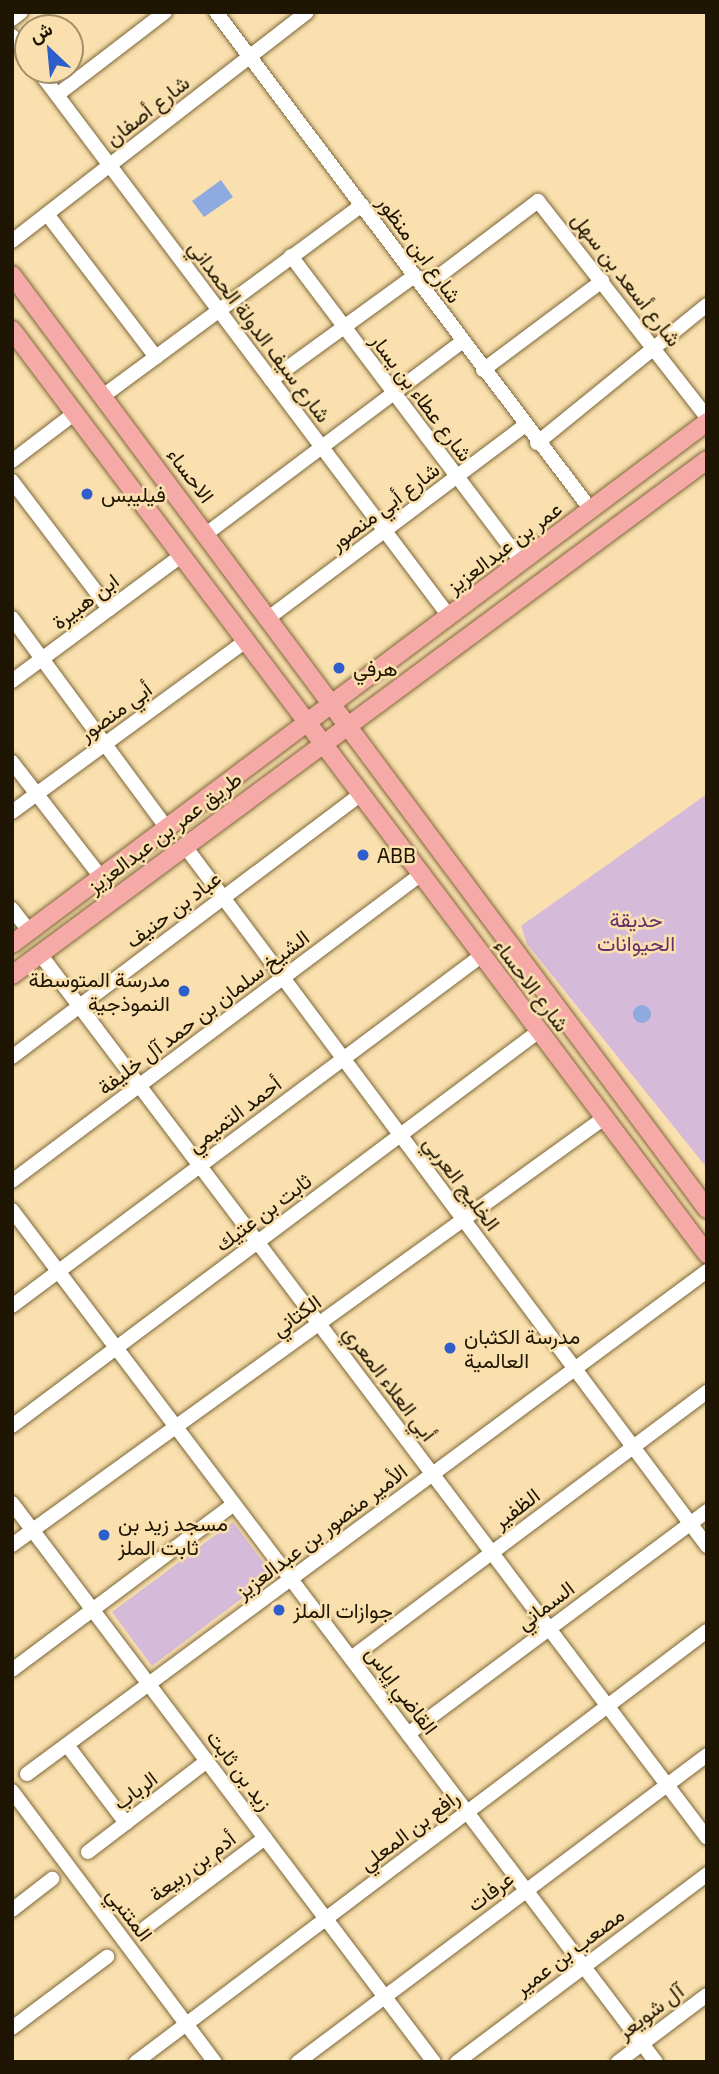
<!DOCTYPE html>
<meta charset="utf-8">
<style>
body{margin:0}
#map{position:relative;width:719px;height:2074px;overflow:hidden;background:#f9e0ae;font-family:"Exo 2",Vazirmatn,sans-serif}
div>[style]{position:absolute}
.green>*{inset:0;background:#d6bad9}
.water>*{inset:0;background:#8faadf}
.round{border-radius:50%}
.roads{filter:drop-shadow(0 0 2px #7d6638) drop-shadow(0 0 2px #7d6638)}
.minor>*{height:14px;margin:-7px;padding:0 7px;transform-origin:7px;border-radius:7px;background:#fff}
.major>*{height:18px;margin:-9px;padding:0 9px;transform-origin:9px;border-radius:9px;background:#f5aaa8}
.dots>*{width:19px;height:19px;translate:-50% -50%;box-sizing:border-box;border:4px solid #f9e0ae;border-radius:50%}
span{translate:-50% -50%;white-space:nowrap;text-align:center;line-height:1.15;-webkit-text-stroke:5px #f9e0ae;paint-order:stroke}
.street-label{font-size:21px;color:#1e1503}
.poi-label{font-size:21px;color:#1e1503}
.left{translate:0 -50%;text-align:left}
.right{translate:-100% -50%;text-align:right}
.park-label{font-size:21px;color:#652f6a}
.frame{position:absolute;inset:0;border:14px solid #1e1503;pointer-events:none}
.north{position:absolute;left:14px;top:14px;width:70px;height:70px;box-sizing:border-box;background:#f9e0ae;border:2px solid #a18f6a;border-radius:50%;rotate:334deg;font-size:19px;font-weight:700;line-height:28px;text-align:center;color:#1e1503}
.north::after{content:'';display:block;margin:auto;width:24px;height:32px;background:#2e5dcc;clip-path:polygon(50% 0,100% 100%,50% 72%,0 100%)}
</style>
<div id="map">
<div class="green">
<i style="clip-path:polygon(707px 794px,707px 1168px,527px 944px,521px 926px)"></i>
<i style="clip-path:polygon(233px 1522px,273px 1575px,152px 1666px,112px 1612px)"></i>
</div>
<div class="water">
<i style="clip-path:polygon(221px 180px,233px 197px,204px 217px,192px 201px)"></i>
<i class="round" style="left:633px;top:1005px;width:18px;height:18px"></i>
</div>
<div class="roads">
<div class="minor">
<i style="left:216px;top:12px;width:623px;rotate:53.02deg"></i>
<i style="left:12px;top:19px;width:11px;rotate:-38deg"></i>
<i style="left:12px;top:36px;width:26px;rotate:53deg"></i>
<i style="left:38px;top:70px;width:683px;rotate:53.03deg"></i>
<i style="left:57px;top:95px;width:136px;rotate:-37.5deg"></i>
<i style="left:47px;top:214px;width:180px;rotate:52.7deg"></i>
<i style="left:12px;top:241px;width:373px;rotate:-37.8deg"></i>
<i style="left:291px;top:256px;width:383px;rotate:53deg"></i>
<i style="left:483px;top:370px;width:149px;rotate:-36.8deg"></i>
<i style="left:271px;top:380px;width:177px;rotate:-36deg"></i>
<i style="left:414px;top:276px;width:18px;rotate:19deg"></i>
<i style="left:431px;top:282px;width:134px;rotate:-37.1deg"></i>
<i style="left:538px;top:201px;width:274px;rotate:52deg"></i>
<i style="left:103px;top:396px;width:322px;rotate:-36.4deg"></i>
<i style="left:537px;top:443px;width:219px;rotate:-39.1deg"></i>
<i style="left:12px;top:461px;width:79px;rotate:-37.3deg"></i>
<i style="left:12px;top:481px;width:161px;rotate:52.8deg"></i>
<i style="left:206px;top:534px;width:321px;rotate:-36.9deg"></i>
<i style="left:12px;top:618px;width:261px;rotate:53.6deg"></i>
<i style="left:267px;top:619px;width:321px;rotate:-36.9deg"></i>
<i style="left:12px;top:681px;width:212px;rotate:-36.5deg"></i>
<i style="left:12px;top:762px;width:145px;rotate:52.3deg"></i>
<i style="left:12px;top:812px;width:286px;rotate:-36.2deg"></i>
<i style="left:184px;top:845px;width:875px;rotate:53.27deg"></i>
<i style="left:12px;top:909px;width:28px;rotate:52deg"></i>
<i style="left:40px;top:954px;width:1107px;rotate:52.96deg"></i>
<i style="left:12px;top:1057px;width:436px;rotate:-37deg"></i>
<i style="left:12px;top:1181px;width:510px;rotate:-36.87deg"></i>
<i style="left:12px;top:1210px;width:1068px;rotate:52.92deg"></i>
<i style="left:12px;top:1306px;width:585px;rotate:-36.73deg"></i>
<i style="left:12px;top:1426px;width:659px;rotate:-36.85deg"></i>
<i style="left:12px;top:1503px;width:700px;rotate:52.95deg"></i>
<i style="left:12px;top:1545px;width:730px;rotate:-35.8deg"></i>
<i style="left:351px;top:1658px;width:444px;rotate:-36.8deg"></i>
<i style="left:12px;top:1670px;width:277px;rotate:-36.8deg"></i>
<i style="left:408px;top:1734px;width:373px;rotate:-36.7deg"></i>
<i style="left:67px;top:1745px;width:98px;rotate:52.9deg"></i>
<i style="left:27px;top:1774px;width:846px;rotate:-36.49deg"></i>
<i style="left:12px;top:1791px;width:339px;rotate:53.2deg"></i>
<i style="left:88px;top:1852px;width:150px;rotate:-37.4deg"></i>
<i style="left:12px;top:1910px;width:51px;rotate:-37.8deg"></i>
<i style="left:145px;top:1928px;width:150px;rotate:-36.9deg"></i>
<i style="left:12px;top:2028px;width:119px;rotate:-36.8deg"></i>
<i style="left:136px;top:2062px;width:715px;rotate:-37.05deg"></i>
<i style="left:298px;top:2062px;width:511px;rotate:-36.89deg"></i>
<i style="left:457px;top:2062px;width:313px;rotate:-36.9deg"></i>
<i style="left:618px;top:2062px;width:111px;rotate:-37deg"></i>
</div>
<div class="major">
<i style="left:12px;top:275px;width:1164px;rotate:53.35deg"></i>
<i style="left:12px;top:330px;width:1156px;rotate:53.05deg"></i>
<i style="left:12px;top:944px;width:869px;rotate:-36.91deg"></i>
<i style="left:12px;top:975px;width:865px;rotate:-36.54deg"></i>
</div>
</div>
<div class="dots">
<i style="left:87px;top:494px;background:#2e5dcc"></i>
<i style="left:339px;top:668px;background:#2e5dcc"></i>
<i style="left:363px;top:855px;background:#2e5dcc"></i>
<i style="left:184px;top:991px;background:#2e5dcc"></i>
<i style="left:450px;top:1348px;background:#2e5dcc"></i>
<i style="left:104px;top:1535px;background:#2e5dcc"></i>
<i style="left:279px;top:1610px;background:#2e5dcc"></i>
</div>
<div class="street-label">
<span style="left:147px;top:110px;rotate:-38deg">شارع أصفان</span>
<span style="left:420px;top:249px;rotate:54deg">شارع ابن منظور</span>
<span style="left:627px;top:279px;rotate:52deg">شارع أسعد بن سهل</span>
<span style="left:260px;top:331px;rotate:53deg">شارع سيف الدولة الحمداني</span>
<span style="left:422px;top:397px;rotate:53deg">شارع عطاء بن يسار</span>
<span style="left:191px;top:475px;rotate:53deg">الاحساء</span>
<span style="left:384px;top:506px;rotate:-37deg">شارع أبي منصور</span>
<span style="left:504px;top:547px;rotate:-37deg">عمر بن عبدالعزيز</span>
<span style="left:85px;top:601px;rotate:-37deg">ابن هبيرة</span>
<span style="left:115px;top:711px;rotate:-36deg">أبي منصور</span>
<span style="left:164px;top:832px;rotate:-37deg">طريق عمر بن عبدالعزيز</span>
<span style="left:173px;top:909px;rotate:-37deg">عباد بن حنيف</span>
<span style="left:532px;top:985px;rotate:53deg">شارع الاحساء</span>
<span style="left:203px;top:1012px;rotate:-37deg">الشيخ سلمان بن حمد آل خليفة</span>
<span style="left:234px;top:1114px;rotate:-37deg">أحمد التميمي</span>
<span style="left:462px;top:1183px;rotate:53deg">الخليج العربي</span>
<span style="left:263px;top:1212px;rotate:-37deg">ثابت بن عتيك</span>
<span style="left:296px;top:1315px;rotate:-36deg">الكتاني</span>
<span style="left:390px;top:1383px;rotate:53deg">أبي العلاء المعري</span>
<span style="left:516px;top:1508px;rotate:-37deg">الظفير</span>
<span style="left:321px;top:1531px;rotate:-37deg">الأمير منصور بن عبدالعزيز</span>
<span style="left:545px;top:1605px;rotate:-37deg">السماني</span>
<span style="left:402px;top:1690px;rotate:53deg">القاضي إياس</span>
<span style="left:240px;top:1770px;rotate:53deg">زيد بن ثابت</span>
<span style="left:135px;top:1790px;rotate:-37deg">الرباب</span>
<span style="left:409px;top:1830px;rotate:-37deg">رافع بن المعلي</span>
<span style="left:192px;top:1866px;rotate:-37deg">أدم بن ربيعة</span>
<span style="left:490px;top:1891px;rotate:-37deg">عرفات</span>
<span style="left:130px;top:1914px;rotate:53deg">المتنبي</span>
<span style="left:569px;top:1951px;rotate:-37deg">مصعب بن عمير</span>
<span style="left:650px;top:2011px;rotate:-37deg">آل شويعر</span>
</div>
<div class="poi-label">
<span class="left" style="left:101px;top:494px">فيليبس</span>
<span class="left" style="left:353px;top:668px">هرفي</span>
<span class="left" style="left:377px;top:855px">ABB</span>
<span class="right" style="left:170px;top:991px">مدرسة المتوسطة<br>النموذجية</span>
<span class="left" style="left:464px;top:1348px">مدرسة الكثبان<br>العالمية</span>
<span class="left" style="left:118px;top:1535px">مسجد زيد بن<br>ثابت الملز</span>
<span class="left" style="left:293px;top:1610px">جوازات الملز</span>
</div>
<div class="park-label">
<span style="left:636px;top:931px">حديقة<br>الحيوانات</span>
</div>
<div class="frame"></div>
<div class="north">ش</div>
</div>
